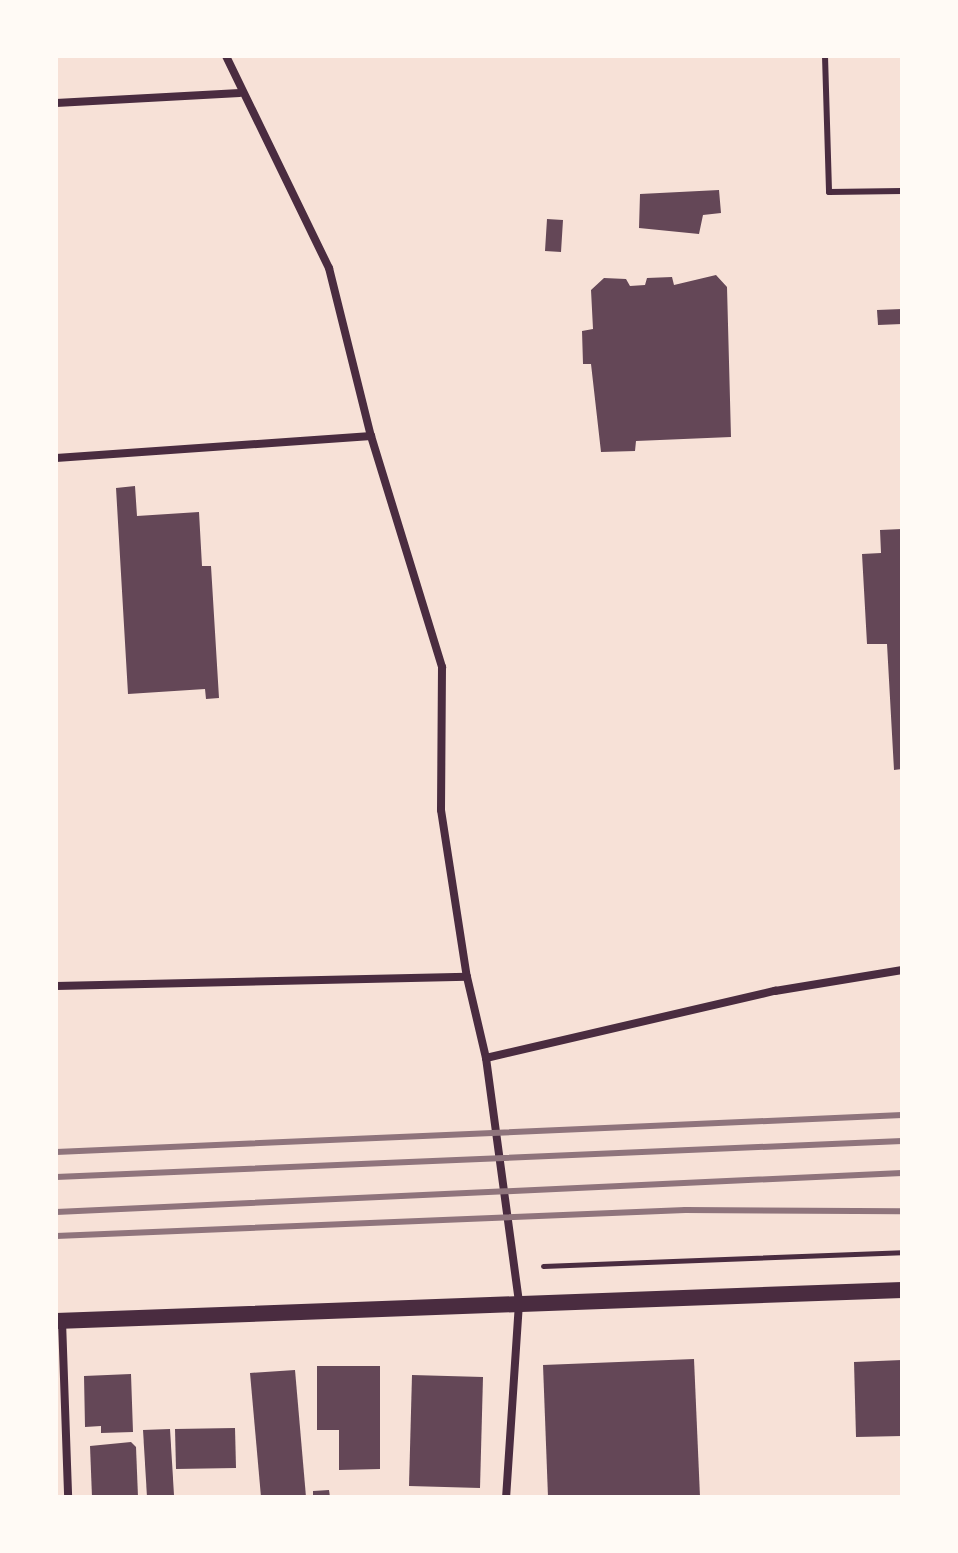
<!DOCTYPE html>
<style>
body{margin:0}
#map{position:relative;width:958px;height:1553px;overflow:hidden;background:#f7e1d7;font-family:Quicksand,sans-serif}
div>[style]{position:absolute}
.building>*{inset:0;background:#644757}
.path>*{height:5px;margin:-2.5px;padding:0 2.5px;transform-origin:2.5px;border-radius:2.5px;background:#4a2c40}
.service>*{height:6px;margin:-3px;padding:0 3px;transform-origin:3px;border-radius:3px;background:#4a2c40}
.minor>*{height:8px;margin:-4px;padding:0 4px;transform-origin:4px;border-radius:4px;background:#4a2c40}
.secondary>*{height:16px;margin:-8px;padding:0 8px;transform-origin:8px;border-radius:8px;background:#4a2c40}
.rail>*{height:6px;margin:-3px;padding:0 3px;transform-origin:3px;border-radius:3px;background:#8f747c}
span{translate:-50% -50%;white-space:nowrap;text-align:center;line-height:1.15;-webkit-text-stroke:8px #fffaf5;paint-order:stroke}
.frame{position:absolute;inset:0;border:58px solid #fffaf5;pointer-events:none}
</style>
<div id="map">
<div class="building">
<i style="clip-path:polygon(719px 190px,721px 213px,703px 215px,699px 234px,639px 228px,640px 194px)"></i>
<i style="clip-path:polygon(547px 219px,563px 220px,561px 252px,545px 251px)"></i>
<i style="clip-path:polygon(716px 275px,727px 287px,731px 437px,636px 441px,635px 451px,601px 452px,591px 364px,583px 364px,582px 331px,593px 329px,591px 290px,604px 278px,626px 279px,630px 286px,645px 285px,647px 278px,672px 277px,674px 285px)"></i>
<i style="clip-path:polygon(902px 309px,902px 324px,878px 325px,877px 310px)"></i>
<i style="clip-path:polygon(135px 486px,137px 516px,199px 512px,202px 566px,211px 566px,219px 698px,206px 699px,205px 689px,128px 694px,116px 488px)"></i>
<i style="clip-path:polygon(902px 529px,902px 769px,894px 770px,887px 644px,867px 644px,862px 554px,881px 553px,880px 530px)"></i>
<i style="clip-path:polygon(694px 1359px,700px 1497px,548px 1497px,543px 1365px)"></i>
<i style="clip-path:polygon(902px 1360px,902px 1436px,856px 1437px,854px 1362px)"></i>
<i style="clip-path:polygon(317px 1366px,380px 1366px,380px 1469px,339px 1470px,339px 1430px,317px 1430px)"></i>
<i style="clip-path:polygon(295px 1370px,306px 1497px,261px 1497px,250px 1373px)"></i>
<i style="clip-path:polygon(131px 1374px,133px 1432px,101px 1433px,101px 1426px,85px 1427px,84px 1376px)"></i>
<i style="clip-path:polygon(412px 1375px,483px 1377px,480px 1488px,409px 1486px)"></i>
<i style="clip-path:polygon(235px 1428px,236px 1468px,176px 1469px,175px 1429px)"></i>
<i style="clip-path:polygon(170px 1429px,174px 1495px,147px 1497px,143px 1430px)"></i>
<i style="clip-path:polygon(131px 1442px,136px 1447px,138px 1497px,92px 1497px,90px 1446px)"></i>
<i style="clip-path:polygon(329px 1490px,330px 1497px,313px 1497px,313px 1491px)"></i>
</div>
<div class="path">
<i style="left:543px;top:1266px;width:359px;rotate:-2.2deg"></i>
</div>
<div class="service">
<i style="left:825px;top:56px;width:136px;rotate:88.3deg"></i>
<i style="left:829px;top:192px;width:73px;rotate:-0.8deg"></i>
</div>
<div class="minor">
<i style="left:226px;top:56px;width:236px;rotate:64.1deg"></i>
<i style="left:329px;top:268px;width:173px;rotate:76deg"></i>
<i style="left:371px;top:436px;width:242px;rotate:72.9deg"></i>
<i style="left:442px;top:667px;width:143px;rotate:90.4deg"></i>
<i style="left:441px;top:810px;width:169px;rotate:81.2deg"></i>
<i style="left:56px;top:103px;width:184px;rotate:-3.1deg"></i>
<i style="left:56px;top:458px;width:316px;rotate:-4deg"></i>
<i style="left:56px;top:986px;width:411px;rotate:-1.3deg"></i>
<i style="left:467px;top:977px;width:83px;rotate:76.8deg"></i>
<i style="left:486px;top:1058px;width:247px;rotate:82.3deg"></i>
<i style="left:519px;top:1303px;width:194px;rotate:93.8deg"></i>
<i style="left:486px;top:1058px;width:297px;rotate:-13.1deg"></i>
<i style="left:775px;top:991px;width:129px;rotate:-9.4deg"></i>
<i style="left:62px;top:1321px;width:176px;rotate:88deg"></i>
</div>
<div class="secondary">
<i style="left:56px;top:1321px;width:847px;rotate:-2.1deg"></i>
</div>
<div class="rail">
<i style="left:56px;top:1152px;width:847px;rotate:-2.5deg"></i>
<i style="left:56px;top:1177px;width:847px;rotate:-2.44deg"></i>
<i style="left:56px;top:1212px;width:847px;rotate:-2.64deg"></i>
<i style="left:56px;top:1236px;width:630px;rotate:-2.37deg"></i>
<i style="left:685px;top:1210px;width:217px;rotate:0.3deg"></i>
</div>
<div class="frame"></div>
</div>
